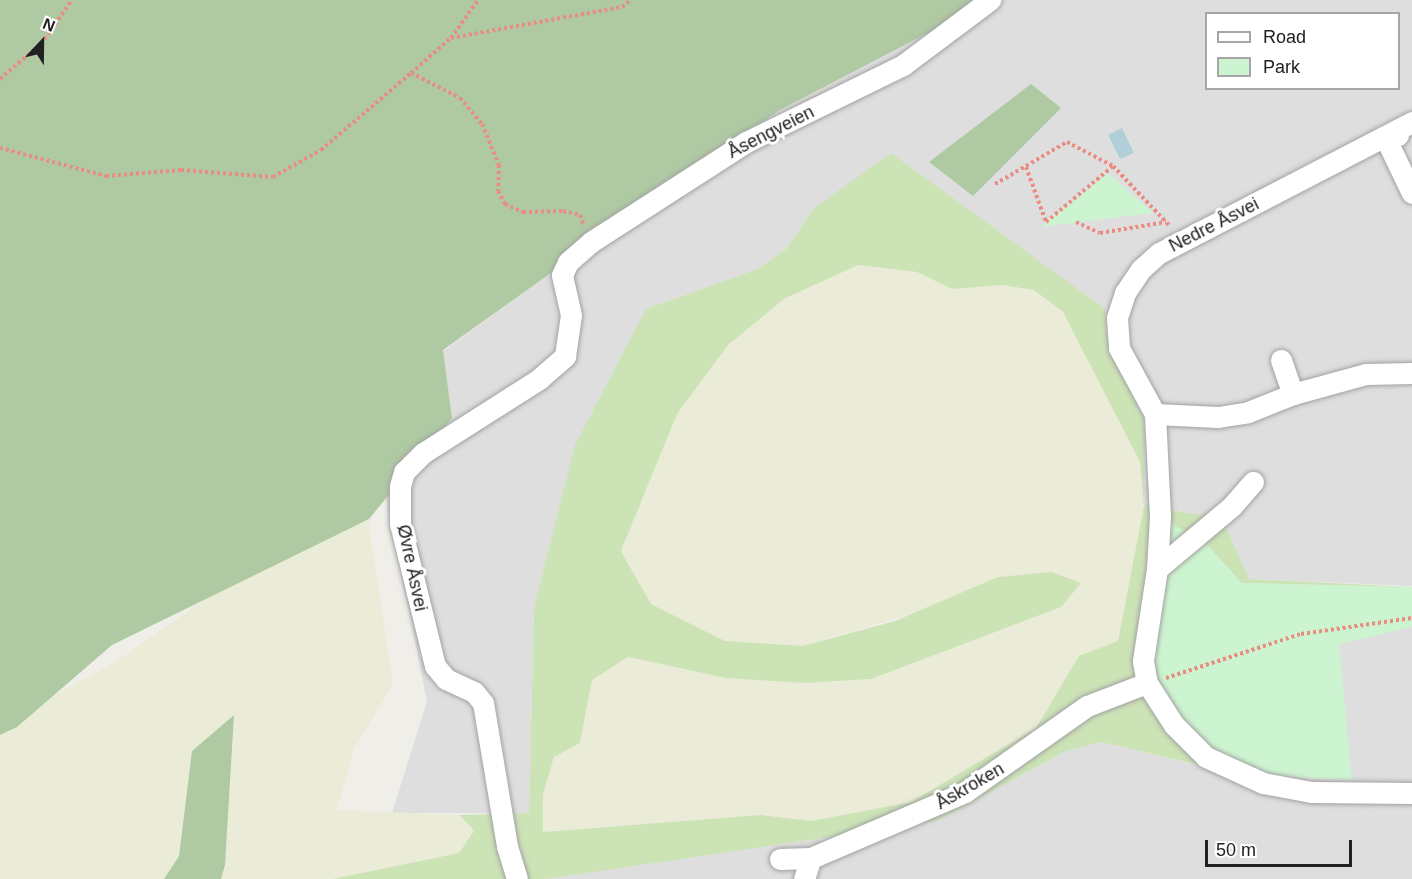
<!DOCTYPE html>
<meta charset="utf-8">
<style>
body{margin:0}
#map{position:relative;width:1412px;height:879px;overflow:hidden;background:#f0eee9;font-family:Arial,sans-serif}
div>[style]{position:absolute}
.residential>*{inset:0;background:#dfdede}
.farmland>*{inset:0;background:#ebecd7}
.grass>*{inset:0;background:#cce3b6}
.forest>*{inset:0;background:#afcaa3}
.park>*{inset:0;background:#cdf4d0}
.water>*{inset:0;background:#b0cfd8}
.path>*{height:4px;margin-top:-2px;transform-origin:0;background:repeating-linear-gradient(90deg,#e98c81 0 3px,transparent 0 6px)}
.roads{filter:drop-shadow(0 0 2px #a2a2a2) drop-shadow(0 0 2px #a2a2a2)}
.minor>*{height:21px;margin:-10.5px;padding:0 10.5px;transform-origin:10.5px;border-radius:10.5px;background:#fff}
span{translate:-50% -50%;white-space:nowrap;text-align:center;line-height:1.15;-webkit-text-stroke:6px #fff;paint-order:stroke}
.street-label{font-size:18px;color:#212121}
.legend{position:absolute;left:1205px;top:12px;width:195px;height:78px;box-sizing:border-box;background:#fff;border:2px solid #a6a6a6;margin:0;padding:8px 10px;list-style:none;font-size:18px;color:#212121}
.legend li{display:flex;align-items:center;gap:12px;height:30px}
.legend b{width:30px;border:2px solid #a6a6a6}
.north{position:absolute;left:12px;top:12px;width:60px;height:60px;-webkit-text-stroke:4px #fff;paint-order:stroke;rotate:22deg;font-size:16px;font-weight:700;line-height:24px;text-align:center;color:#212121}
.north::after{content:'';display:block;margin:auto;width:21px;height:27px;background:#212121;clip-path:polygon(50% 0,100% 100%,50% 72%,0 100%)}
.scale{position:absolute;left:1205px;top:840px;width:147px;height:27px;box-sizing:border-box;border:3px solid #212121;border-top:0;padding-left:8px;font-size:18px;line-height:21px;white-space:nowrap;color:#212121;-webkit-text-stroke:4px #fff;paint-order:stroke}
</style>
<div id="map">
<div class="residential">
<i style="clip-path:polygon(evenodd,991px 0,1412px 0,1412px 586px,1248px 579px,1222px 518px,1144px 506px,1144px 420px,1106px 335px,1105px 309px,813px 209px,786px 249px,757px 269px,646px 309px,534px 607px,529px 813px,392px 813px,427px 701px,384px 491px,452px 418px,443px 351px,778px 110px,991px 0,1206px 14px,1398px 14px,1398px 88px,1206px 88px,1206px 14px)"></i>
<i style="clip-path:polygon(1207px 545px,1242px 583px,1412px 587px,1412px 879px,544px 879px,938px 821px,1066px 751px,1101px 742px,1239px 775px)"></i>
</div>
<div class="farmland">
<i style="clip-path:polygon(858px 265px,917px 272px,952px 289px,1002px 285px,1034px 290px,1063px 312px,1140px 462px,1144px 506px,1118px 641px,1079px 657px,1036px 728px,911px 802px,811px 821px,760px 815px,542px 832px,543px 794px,554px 757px,580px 743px,592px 680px,628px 657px,726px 678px,804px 683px,1081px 583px,1052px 572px,803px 646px,725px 641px,651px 604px,621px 551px,677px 414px,728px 345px,784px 299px)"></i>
<i style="clip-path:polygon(368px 518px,393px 684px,354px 749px,337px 810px,460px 815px,474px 831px,459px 853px,333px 879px,221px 879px,225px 865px,192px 751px,179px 856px,164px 879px,0 879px,0 725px,115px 662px,234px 579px)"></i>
</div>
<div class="grass">
<i style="clip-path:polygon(evenodd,891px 153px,1105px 309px,1106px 335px,1144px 420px,1144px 506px,1222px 518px,1249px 579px,1412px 587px,1241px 583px,1207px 545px,1241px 775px,1101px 742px,1066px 751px,938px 821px,546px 879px,333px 879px,459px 853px,474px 831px,460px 815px,529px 813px,534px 607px,575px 445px,646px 309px,757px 269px,786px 249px,813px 209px,891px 153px,858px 265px,917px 272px,952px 289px,1002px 285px,1034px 290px,1063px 312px,1140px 462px,1144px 506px,1118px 641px,1079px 656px,1036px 728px,911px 802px,811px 821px,760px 815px,543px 832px,543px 794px,554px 757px,580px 743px,592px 680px,628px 657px,726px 678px,804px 683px,871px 679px,1061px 607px,1081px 583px,1052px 572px,998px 577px,895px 621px,803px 646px,725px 641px,651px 604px,621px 551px,677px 414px,728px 345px,784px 299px,858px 265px)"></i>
</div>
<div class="forest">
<i style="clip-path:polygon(0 0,991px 0,778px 111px,443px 350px,452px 418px,369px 519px,112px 645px,17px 727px,0 735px)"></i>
<i style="clip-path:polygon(1031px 84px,1061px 108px,973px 196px,929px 162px)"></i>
<i style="clip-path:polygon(234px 715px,225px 865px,221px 879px,164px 879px,179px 856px,192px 751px)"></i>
</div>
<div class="park">
<i style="clip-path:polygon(1108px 173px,1153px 213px,1041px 227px)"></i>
<i style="clip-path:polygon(1160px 516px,1207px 545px,1242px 583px,1412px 587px,1412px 627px,1339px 644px,1352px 780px,1241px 775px,1187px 740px,1147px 683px)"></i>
</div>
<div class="water">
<i style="clip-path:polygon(1122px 128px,1134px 153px,1120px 159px,1108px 135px)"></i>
</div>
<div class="path">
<i style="left:451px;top:38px;width:174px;rotate:-10.3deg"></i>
<i style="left:622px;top:7px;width:11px;rotate:-38deg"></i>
<i style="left:411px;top:73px;width:55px;rotate:27deg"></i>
<i style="left:460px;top:98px;width:34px;rotate:50deg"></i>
<i style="left:482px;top:124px;width:44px;rotate:67.5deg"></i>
<i style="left:499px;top:165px;width:26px;rotate:92deg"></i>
<i style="left:498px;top:191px;width:15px;rotate:62deg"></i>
<i style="left:505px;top:204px;width:20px;rotate:24deg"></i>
<i style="left:523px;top:212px;width:40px;rotate:-1.4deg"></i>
<i style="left:563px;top:211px;width:17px;rotate:13deg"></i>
<i style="left:580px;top:215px;width:12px;rotate:70deg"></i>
<i style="left:0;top:79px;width:54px;rotate:-40.5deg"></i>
<i style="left:41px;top:44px;width:54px;rotate:-54.8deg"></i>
<i style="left:0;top:148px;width:110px;rotate:14.8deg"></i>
<i style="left:106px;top:176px;width:75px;rotate:-4.6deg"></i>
<i style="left:181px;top:170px;width:92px;rotate:4.4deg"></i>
<i style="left:273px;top:177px;width:55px;rotate:-29.4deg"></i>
<i style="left:321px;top:150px;width:118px;rotate:-40.5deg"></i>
<i style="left:411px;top:73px;width:53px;rotate:-41.2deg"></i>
<i style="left:451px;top:38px;width:47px;rotate:-54.6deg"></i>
<i style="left:1026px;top:167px;width:59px;rotate:70deg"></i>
<i style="left:1046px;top:222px;width:87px;rotate:-39.9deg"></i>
<i style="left:995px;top:184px;width:83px;rotate:-30.3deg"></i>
<i style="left:1067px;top:142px;width:52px;rotate:27.6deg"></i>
<i style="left:1113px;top:166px;width:81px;rotate:46.5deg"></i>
<i style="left:1076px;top:222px;width:26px;rotate:25deg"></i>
<i style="left:1100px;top:233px;width:67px;rotate:-9.5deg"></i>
<i style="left:1166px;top:678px;width:142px;rotate:-18.1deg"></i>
<i style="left:1301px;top:634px;width:112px;rotate:-8.2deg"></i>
</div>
<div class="roads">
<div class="minor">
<i style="left:1412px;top:122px;width:285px;rotate:152.6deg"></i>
<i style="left:1159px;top:253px;width:24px;rotate:138deg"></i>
<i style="left:1141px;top:269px;width:29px;rotate:124deg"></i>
<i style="left:1125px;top:293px;width:26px;rotate:108deg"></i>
<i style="left:1117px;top:318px;width:30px;rotate:86deg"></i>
<i style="left:1119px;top:348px;width:75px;rotate:61.4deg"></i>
<i style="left:1155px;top:414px;width:63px;rotate:2.7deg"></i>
<i style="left:1218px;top:417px;width:30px;rotate:-9deg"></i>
<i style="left:1248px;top:412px;width:48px;rotate:-21.8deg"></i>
<i style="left:1293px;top:394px;width:76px;rotate:-15.3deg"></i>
<i style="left:1366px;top:374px;width:46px;rotate:-1.2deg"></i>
<i style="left:1398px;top:135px;width:13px;rotate:171deg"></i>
<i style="left:1385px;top:137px;width:62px;rotate:64.3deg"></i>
<i style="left:1281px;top:360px;width:36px;rotate:71deg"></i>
<i style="left:1155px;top:414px;width:102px;rotate:87.2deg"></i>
<i style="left:1160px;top:516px;width:53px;rotate:93.2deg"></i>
<i style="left:1157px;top:569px;width:93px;rotate:98.7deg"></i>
<i style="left:1143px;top:661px;width:22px;rotate:80deg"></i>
<i style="left:1147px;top:683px;width:50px;rotate:57.3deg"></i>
<i style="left:1174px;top:725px;width:45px;rotate:45deg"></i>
<i style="left:1206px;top:757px;width:63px;rotate:24.5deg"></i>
<i style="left:1263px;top:783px;width:49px;rotate:10.6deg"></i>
<i style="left:1311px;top:792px;width:101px;rotate:0.6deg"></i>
<i style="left:1157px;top:569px;width:98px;rotate:-40deg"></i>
<i style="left:1232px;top:506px;width:32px;rotate:-49deg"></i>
<i style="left:780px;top:859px;width:31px;rotate:-2deg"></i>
<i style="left:811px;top:858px;width:168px;rotate:-23.2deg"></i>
<i style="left:965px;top:792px;width:149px;rotate:-35.2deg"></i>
<i style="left:1087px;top:706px;width:64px;rotate:-21deg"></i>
<i style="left:517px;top:879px;width:34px;rotate:-107deg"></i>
<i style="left:507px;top:846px;width:145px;rotate:-99.5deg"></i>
<i style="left:483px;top:703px;width:14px;rotate:-129deg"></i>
<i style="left:474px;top:692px;width:31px;rotate:-155deg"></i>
<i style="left:446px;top:679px;width:17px;rotate:-130deg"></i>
<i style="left:435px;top:666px;width:147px;rotate:-103.8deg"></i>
<i style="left:400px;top:523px;width:37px;rotate:-90deg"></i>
<i style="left:400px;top:486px;width:15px;rotate:-74deg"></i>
<i style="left:404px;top:472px;width:27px;rotate:-45deg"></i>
<i style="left:423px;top:453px;width:138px;rotate:-32.5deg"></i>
<i style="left:539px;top:379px;width:35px;rotate:-41deg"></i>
<i style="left:565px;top:356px;width:41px;rotate:-81.7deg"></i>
<i style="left:571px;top:315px;width:41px;rotate:-102.7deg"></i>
<i style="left:562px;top:275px;width:14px;rotate:-65deg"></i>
<i style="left:568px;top:262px;width:30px;rotate:-41deg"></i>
<i style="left:591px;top:242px;width:184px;rotate:-32.8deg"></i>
<i style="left:746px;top:142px;width:175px;rotate:-26.1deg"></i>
<i style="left:903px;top:65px;width:109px;rotate:-36.8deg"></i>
<i style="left:804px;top:879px;width:22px;rotate:-72deg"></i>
</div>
</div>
<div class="street-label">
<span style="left:771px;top:132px;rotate:-27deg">Åsengveien</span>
<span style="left:1214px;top:225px;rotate:-27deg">Nedre Åsvei</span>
<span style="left:412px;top:568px;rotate:78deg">Øvre Åsvei</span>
<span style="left:970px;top:786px;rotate:-30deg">Åskroken</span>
</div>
<ul class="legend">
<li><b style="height:8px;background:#fff"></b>Road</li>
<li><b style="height:16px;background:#cdf4d0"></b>Park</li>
</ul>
<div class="north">N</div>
<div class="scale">50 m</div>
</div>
